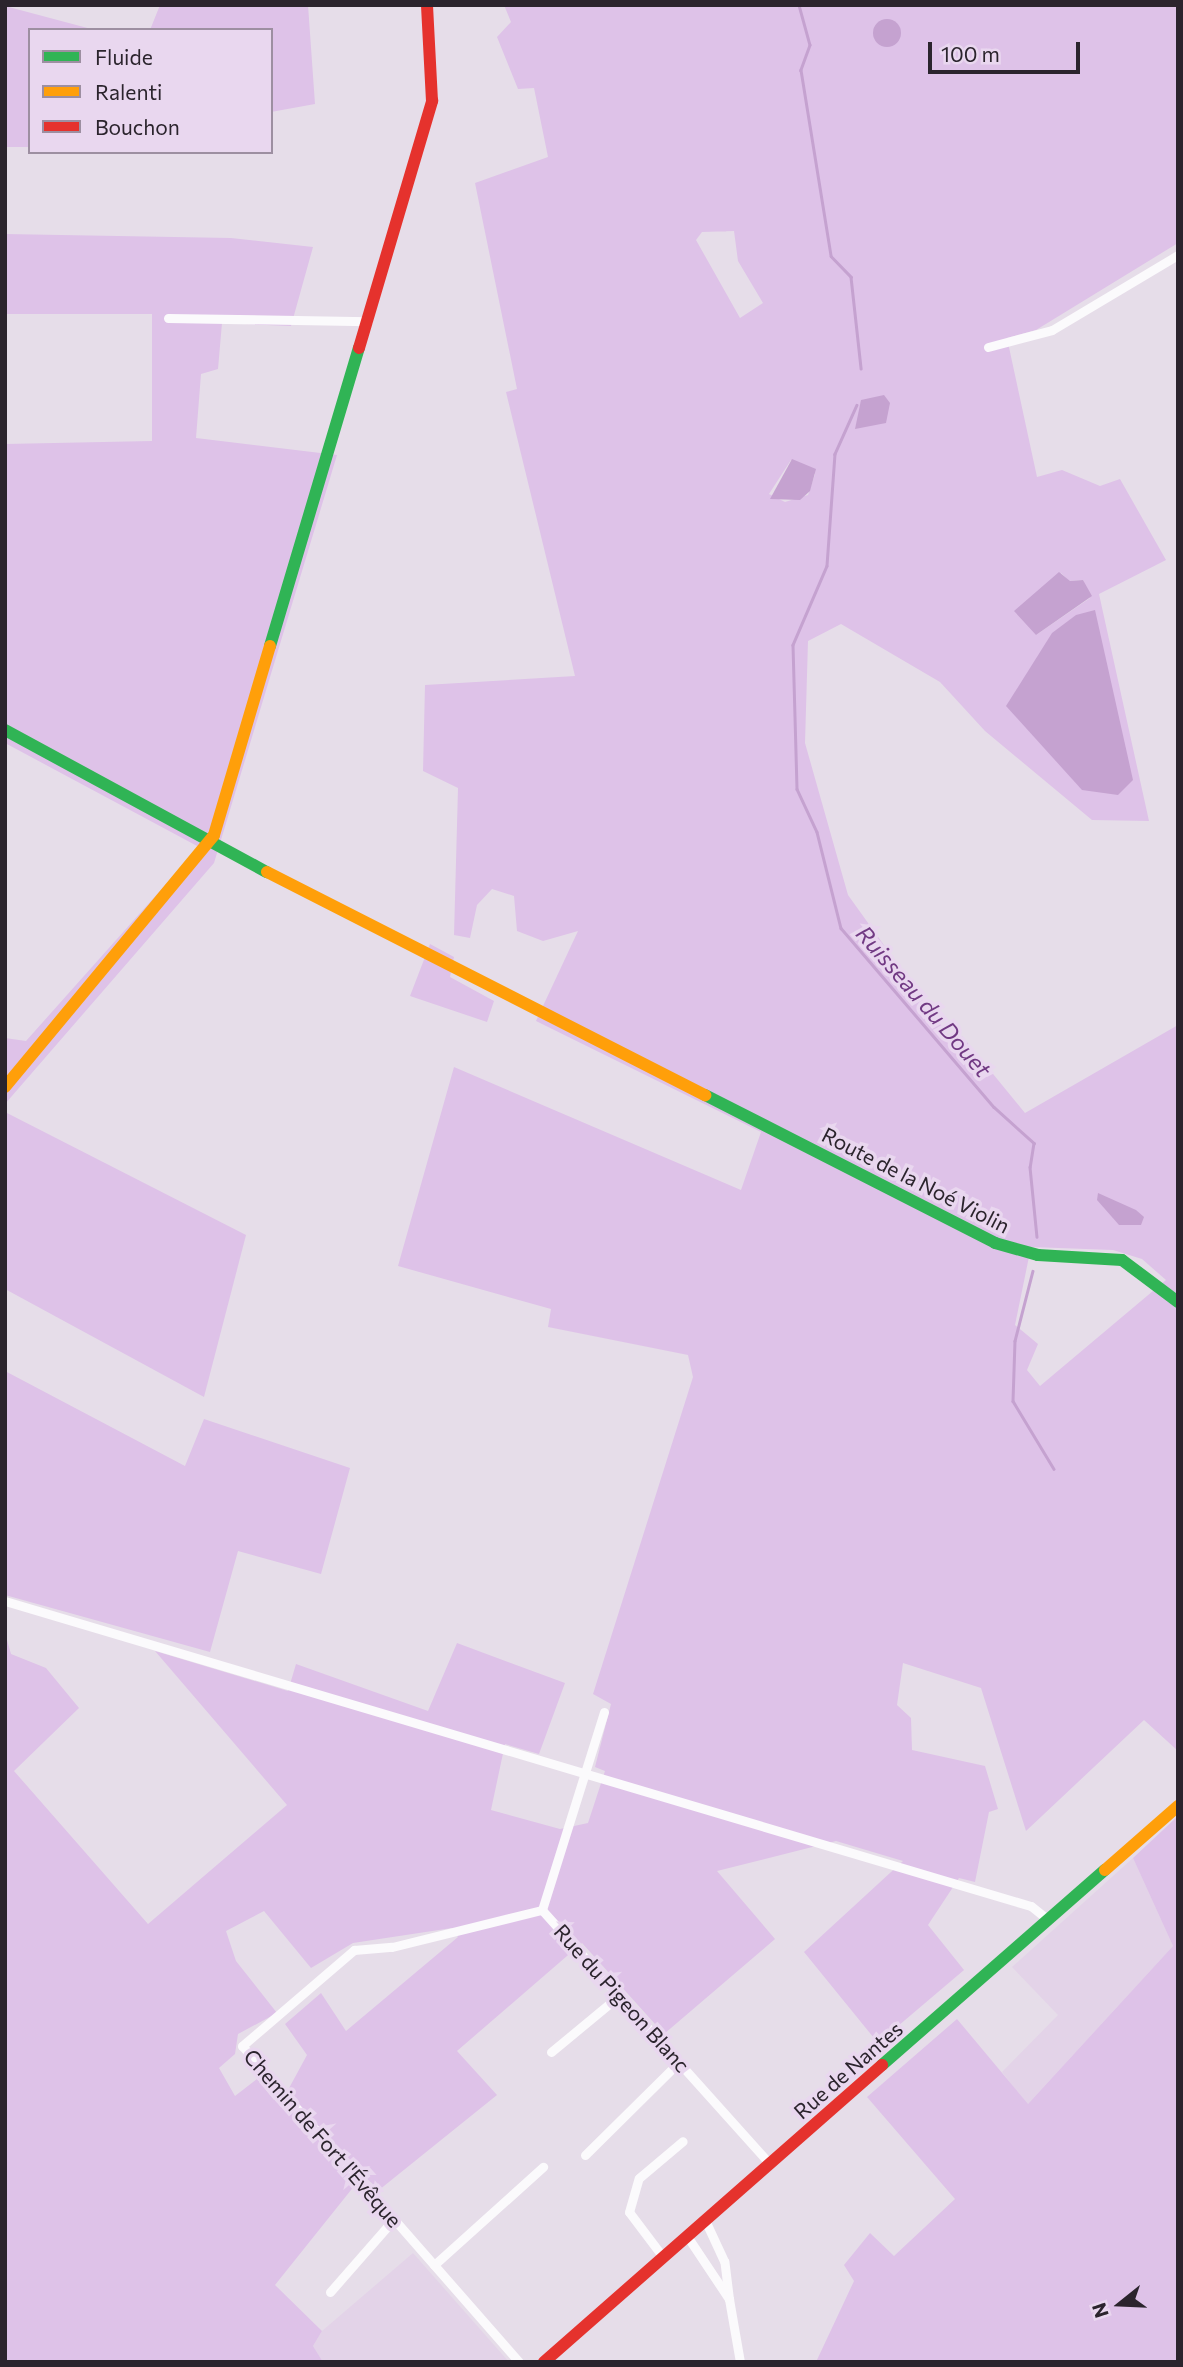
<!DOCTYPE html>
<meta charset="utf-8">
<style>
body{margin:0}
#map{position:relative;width:1183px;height:2367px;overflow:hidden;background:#e6dde9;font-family:Commissioner,sans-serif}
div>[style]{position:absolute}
.built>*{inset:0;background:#e3d3e8}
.green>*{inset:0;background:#dec2e8}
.water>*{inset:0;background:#c5a2d0}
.round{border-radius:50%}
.stream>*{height:2.5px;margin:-1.25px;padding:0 1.25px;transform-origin:1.25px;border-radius:1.25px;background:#c5a2d0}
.street>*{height:9px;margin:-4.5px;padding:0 4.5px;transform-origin:4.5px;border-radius:4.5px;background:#fbfafc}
.fast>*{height:12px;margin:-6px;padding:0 6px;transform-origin:6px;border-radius:6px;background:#30b455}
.slow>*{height:12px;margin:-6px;padding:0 6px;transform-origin:6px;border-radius:6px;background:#ff9f0a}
.jam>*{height:12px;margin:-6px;padding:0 6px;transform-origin:6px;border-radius:6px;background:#e5322d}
span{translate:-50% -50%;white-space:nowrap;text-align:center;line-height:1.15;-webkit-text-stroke:7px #e9d7ef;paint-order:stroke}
.street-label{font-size:21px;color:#2b242d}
.water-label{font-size:23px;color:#713983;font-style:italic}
.frame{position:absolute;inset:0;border:7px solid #2b242d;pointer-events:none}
.legend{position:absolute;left:28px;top:28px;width:245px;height:126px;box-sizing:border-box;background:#e9d7ef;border:2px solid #9d8fa1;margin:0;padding:9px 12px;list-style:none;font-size:21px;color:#2b242d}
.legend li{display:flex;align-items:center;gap:14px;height:35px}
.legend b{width:35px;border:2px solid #9d8fa1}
.north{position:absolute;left:1085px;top:2269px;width:70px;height:70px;-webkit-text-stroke:5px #e9d7ef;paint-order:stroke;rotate:252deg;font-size:19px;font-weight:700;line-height:28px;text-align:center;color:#2b242d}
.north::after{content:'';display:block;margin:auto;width:24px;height:32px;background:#2b242d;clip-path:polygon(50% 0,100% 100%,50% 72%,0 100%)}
.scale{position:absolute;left:928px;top:42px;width:152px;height:32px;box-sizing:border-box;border:4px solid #2b242d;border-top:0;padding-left:9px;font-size:21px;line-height:24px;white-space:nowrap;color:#2b242d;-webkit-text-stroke:5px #e9d7ef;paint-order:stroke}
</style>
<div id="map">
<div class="built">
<i style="clip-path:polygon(1133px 1858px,1173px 1946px,1027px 2105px,1002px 2072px,1058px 2015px,1012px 1967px)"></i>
<i style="clip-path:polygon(413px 2253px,509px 2362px,323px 2362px,313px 2346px,322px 2331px)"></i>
</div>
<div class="green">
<i style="clip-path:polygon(160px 5px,308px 5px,315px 104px,271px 112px,271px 30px,150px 30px)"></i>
<i style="clip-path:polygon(evenodd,504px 5px,1178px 5px,1178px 243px,1036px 330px,1007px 338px,1037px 477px,1062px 470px,1100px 486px,1120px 479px,1166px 560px,1099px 594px,1149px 821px,1092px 820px,985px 731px,940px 682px,841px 624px,808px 641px,805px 743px,848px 895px,952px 1040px,962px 1036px,1025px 1113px,1178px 1025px,1178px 1751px,1144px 1720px,1026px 1831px,981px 1688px,903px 1663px,897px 1705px,911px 1718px,912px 1750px,985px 1766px,998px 1809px,989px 1812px,975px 1882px,959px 1878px,928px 1925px,964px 1970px,878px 2043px,804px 1952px,903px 1861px,836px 1841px,717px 1871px,775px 1939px,664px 2034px,582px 1943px,457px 2051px,497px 2095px,379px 2190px,363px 2175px,275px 2285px,322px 2331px,313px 2346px,323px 2362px,5px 2362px,5px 1633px,11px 1654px,46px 1668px,79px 1708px,14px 1771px,148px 1924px,287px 1805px,155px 1651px,288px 1691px,296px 1664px,428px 1711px,457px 1643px,565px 1683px,539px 1754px,505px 1744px,491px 1810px,560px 1829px,588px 1823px,605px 1771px,595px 1767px,611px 1704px,593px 1694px,693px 1377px,688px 1355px,548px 1327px,551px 1309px,398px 1266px,454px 1067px,741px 1190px,761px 1132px,536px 1021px,578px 931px,543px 941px,517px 931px,514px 896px,492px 889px,477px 905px,470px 938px,454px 935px,458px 788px,423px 771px,425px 685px,575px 676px,506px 392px,517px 389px,475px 183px,548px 157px,534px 88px,518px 89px,497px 37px,511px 22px,504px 5px,734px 231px,738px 261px,763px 303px,740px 318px,696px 240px,702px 232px,734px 231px,504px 5px,791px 460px,815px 474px,808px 495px,785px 502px,769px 494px,791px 460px,504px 5px,1061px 573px,1069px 581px,1083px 580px,1090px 598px,1036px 635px,1061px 573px,504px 5px,1031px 1247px,1113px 1250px,1142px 1259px,1166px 1280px,1040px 1386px,1027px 1370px,1038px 1344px,1015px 1325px,1031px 1247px,504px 5px,264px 1911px,311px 1968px,353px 1943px,452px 1928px,458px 1937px,346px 2031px,321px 1993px,285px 2024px,307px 2055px,288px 2090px,274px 2100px,257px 2079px,235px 2096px,219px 2068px,235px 2054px,238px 2034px,277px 2013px,236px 1961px,226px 1931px,264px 1911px)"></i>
<i style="clip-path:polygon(5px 6px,95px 30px,30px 30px,30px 147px,5px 147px)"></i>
<i style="clip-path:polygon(5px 234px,231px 238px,313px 247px,291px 326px,222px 323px,218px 369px,201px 374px,196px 438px,337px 455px,214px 863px,5px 1104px,5px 1038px,26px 1041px,199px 847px,5px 743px,5px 444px,152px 441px,152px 314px,5px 314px)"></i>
<i style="clip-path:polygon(430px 944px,454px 957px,450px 977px,494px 1001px,487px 1022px,410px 996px)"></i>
<i style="clip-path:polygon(5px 1112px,246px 1235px,204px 1397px,5px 1289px)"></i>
<i style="clip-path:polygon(5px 1371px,185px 1466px,204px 1419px,350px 1468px,321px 1574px,238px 1551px,210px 1652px,5px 1595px)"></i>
<i style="clip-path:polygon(1178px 1816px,1178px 2362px,816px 2362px,854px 2281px,844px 2265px,870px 2233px,894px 2256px,955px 2199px,867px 2097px,957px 2019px,1028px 2104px,1173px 1946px,1133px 1858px)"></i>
</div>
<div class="water">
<i class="round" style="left:873px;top:19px;width:28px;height:28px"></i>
<i style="clip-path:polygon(884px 395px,890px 403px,886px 423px,855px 429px,861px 400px)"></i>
<i style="clip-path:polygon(792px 459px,816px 469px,810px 491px,800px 500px,770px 499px)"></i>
<i style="clip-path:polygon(1059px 572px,1070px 581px,1083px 580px,1092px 596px,1036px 635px,1014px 611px)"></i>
<i style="clip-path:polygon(1095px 610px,1133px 780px,1118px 795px,1082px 790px,1006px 706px,1052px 633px,1076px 615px)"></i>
<i style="clip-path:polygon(1098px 1193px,1136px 1210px,1144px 1217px,1141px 1225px,1119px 1225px,1097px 1200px)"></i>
</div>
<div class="stream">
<i style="left:799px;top:5px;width:41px;rotate:74.6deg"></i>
<i style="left:810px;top:45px;width:27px;rotate:110deg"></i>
<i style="left:801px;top:70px;width:188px;rotate:80.8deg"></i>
<i style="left:831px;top:256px;width:29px;rotate:46deg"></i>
<i style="left:851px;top:277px;width:92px;rotate:83.7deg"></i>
<i style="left:857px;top:405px;width:54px;rotate:114.2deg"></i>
<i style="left:835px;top:454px;width:112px;rotate:94.1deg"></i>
<i style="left:827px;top:566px;width:86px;rotate:113.3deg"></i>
<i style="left:793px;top:645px;width:144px;rotate:88.4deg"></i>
<i style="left:797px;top:789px;width:47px;rotate:65.1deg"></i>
<i style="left:817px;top:832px;width:99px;rotate:76deg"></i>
<i style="left:841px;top:928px;width:235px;rotate:49.5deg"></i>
<i style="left:994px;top:1107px;width:54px;rotate:42deg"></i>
<i style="left:1034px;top:1143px;width:24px;rotate:99deg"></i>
<i style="left:1030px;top:1167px;width:70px;rotate:84.3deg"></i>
<i style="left:1033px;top:1271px;width:72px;rotate:104.4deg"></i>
<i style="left:1015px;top:1341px;width:60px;rotate:91.9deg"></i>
<i style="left:1013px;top:1401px;width:79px;rotate:58.9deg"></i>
</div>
<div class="street">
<i style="left:168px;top:318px;width:200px;rotate:0.9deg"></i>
<i style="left:988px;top:347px;width:66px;rotate:-14.9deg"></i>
<i style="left:1052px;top:330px;width:147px;rotate:-30.8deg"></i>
<i style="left:5px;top:1601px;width:1070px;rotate:16.56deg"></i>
<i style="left:1031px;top:1906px;width:22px;rotate:39deg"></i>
<i style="left:604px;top:1712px;width:207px;rotate:107.4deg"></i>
<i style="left:542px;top:1910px;width:341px;rotate:48.1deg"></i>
<i style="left:551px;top:2052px;width:89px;rotate:-39.6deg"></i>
<i style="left:585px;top:2155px;width:132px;rotate:-44.7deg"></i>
<i style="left:687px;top:2236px;width:76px;rotate:56.3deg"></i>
<i style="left:729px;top:2299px;width:38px;rotate:-97deg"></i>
<i style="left:724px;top:2261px;width:45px;rotate:-114.9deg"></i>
<i style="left:663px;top:2257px;width:56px;rotate:-127.1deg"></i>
<i style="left:629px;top:2212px;width:35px;rotate:-74deg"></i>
<i style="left:639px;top:2178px;width:57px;rotate:-40.1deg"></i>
<i style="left:434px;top:2265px;width:147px;rotate:-42deg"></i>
<i style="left:330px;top:2292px;width:96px;rotate:-48.8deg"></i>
<i style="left:729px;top:2299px;width:64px;rotate:80.1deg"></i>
<i style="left:519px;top:2362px;width:420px;rotate:-131.2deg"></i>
<i style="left:242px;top:2046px;width:148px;rotate:-40.6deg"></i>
<i style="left:354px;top:1950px;width:38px;rotate:-5deg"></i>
<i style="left:392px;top:1947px;width:154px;rotate:-13.9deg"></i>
</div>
<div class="fast">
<i style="left:270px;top:646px;width:311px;rotate:-73.4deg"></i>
<i style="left:5px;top:730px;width:298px;rotate:28.5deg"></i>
<i style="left:705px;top:1095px;width:326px;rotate:27deg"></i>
<i style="left:995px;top:1243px;width:45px;rotate:15.6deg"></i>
<i style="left:1038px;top:1255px;width:84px;rotate:3.4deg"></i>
<i style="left:1122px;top:1260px;width:70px;rotate:36.9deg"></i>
<i style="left:882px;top:2065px;width:296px;rotate:-41.2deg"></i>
</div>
<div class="slow">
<i style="left:267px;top:872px;width:492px;rotate:27deg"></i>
<i style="left:5px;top:1087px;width:327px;rotate:-50.3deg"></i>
<i style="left:214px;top:835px;width:197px;rotate:-73.5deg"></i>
<i style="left:1105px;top:1870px;width:97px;rotate:-41.2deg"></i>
</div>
<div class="jam">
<i style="left:359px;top:348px;width:258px;rotate:-73.5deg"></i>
<i style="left:432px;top:101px;width:96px;rotate:-93deg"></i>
<i style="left:544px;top:2362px;width:450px;rotate:-41.3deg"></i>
</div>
<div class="street-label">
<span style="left:916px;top:1180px;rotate:27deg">Route de la Noé Violin</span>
<span style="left:622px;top:1998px;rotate:48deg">Rue du Pigeon Blanc</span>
<span style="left:848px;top:2070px;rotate:-41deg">Rue de Nantes</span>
<span style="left:323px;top:2138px;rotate:49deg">Chemin de Fort l'Évêque</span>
</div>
<div class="water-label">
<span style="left:924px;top:1001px;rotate:49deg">Ruisseau du Douet</span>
</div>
<div class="frame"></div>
<ul class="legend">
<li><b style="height:9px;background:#30b455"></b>Fluide</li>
<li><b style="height:9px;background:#ff9f0a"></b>Ralenti</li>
<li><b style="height:9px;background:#e5322d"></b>Bouchon</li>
</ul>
<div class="north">N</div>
<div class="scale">100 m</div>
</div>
